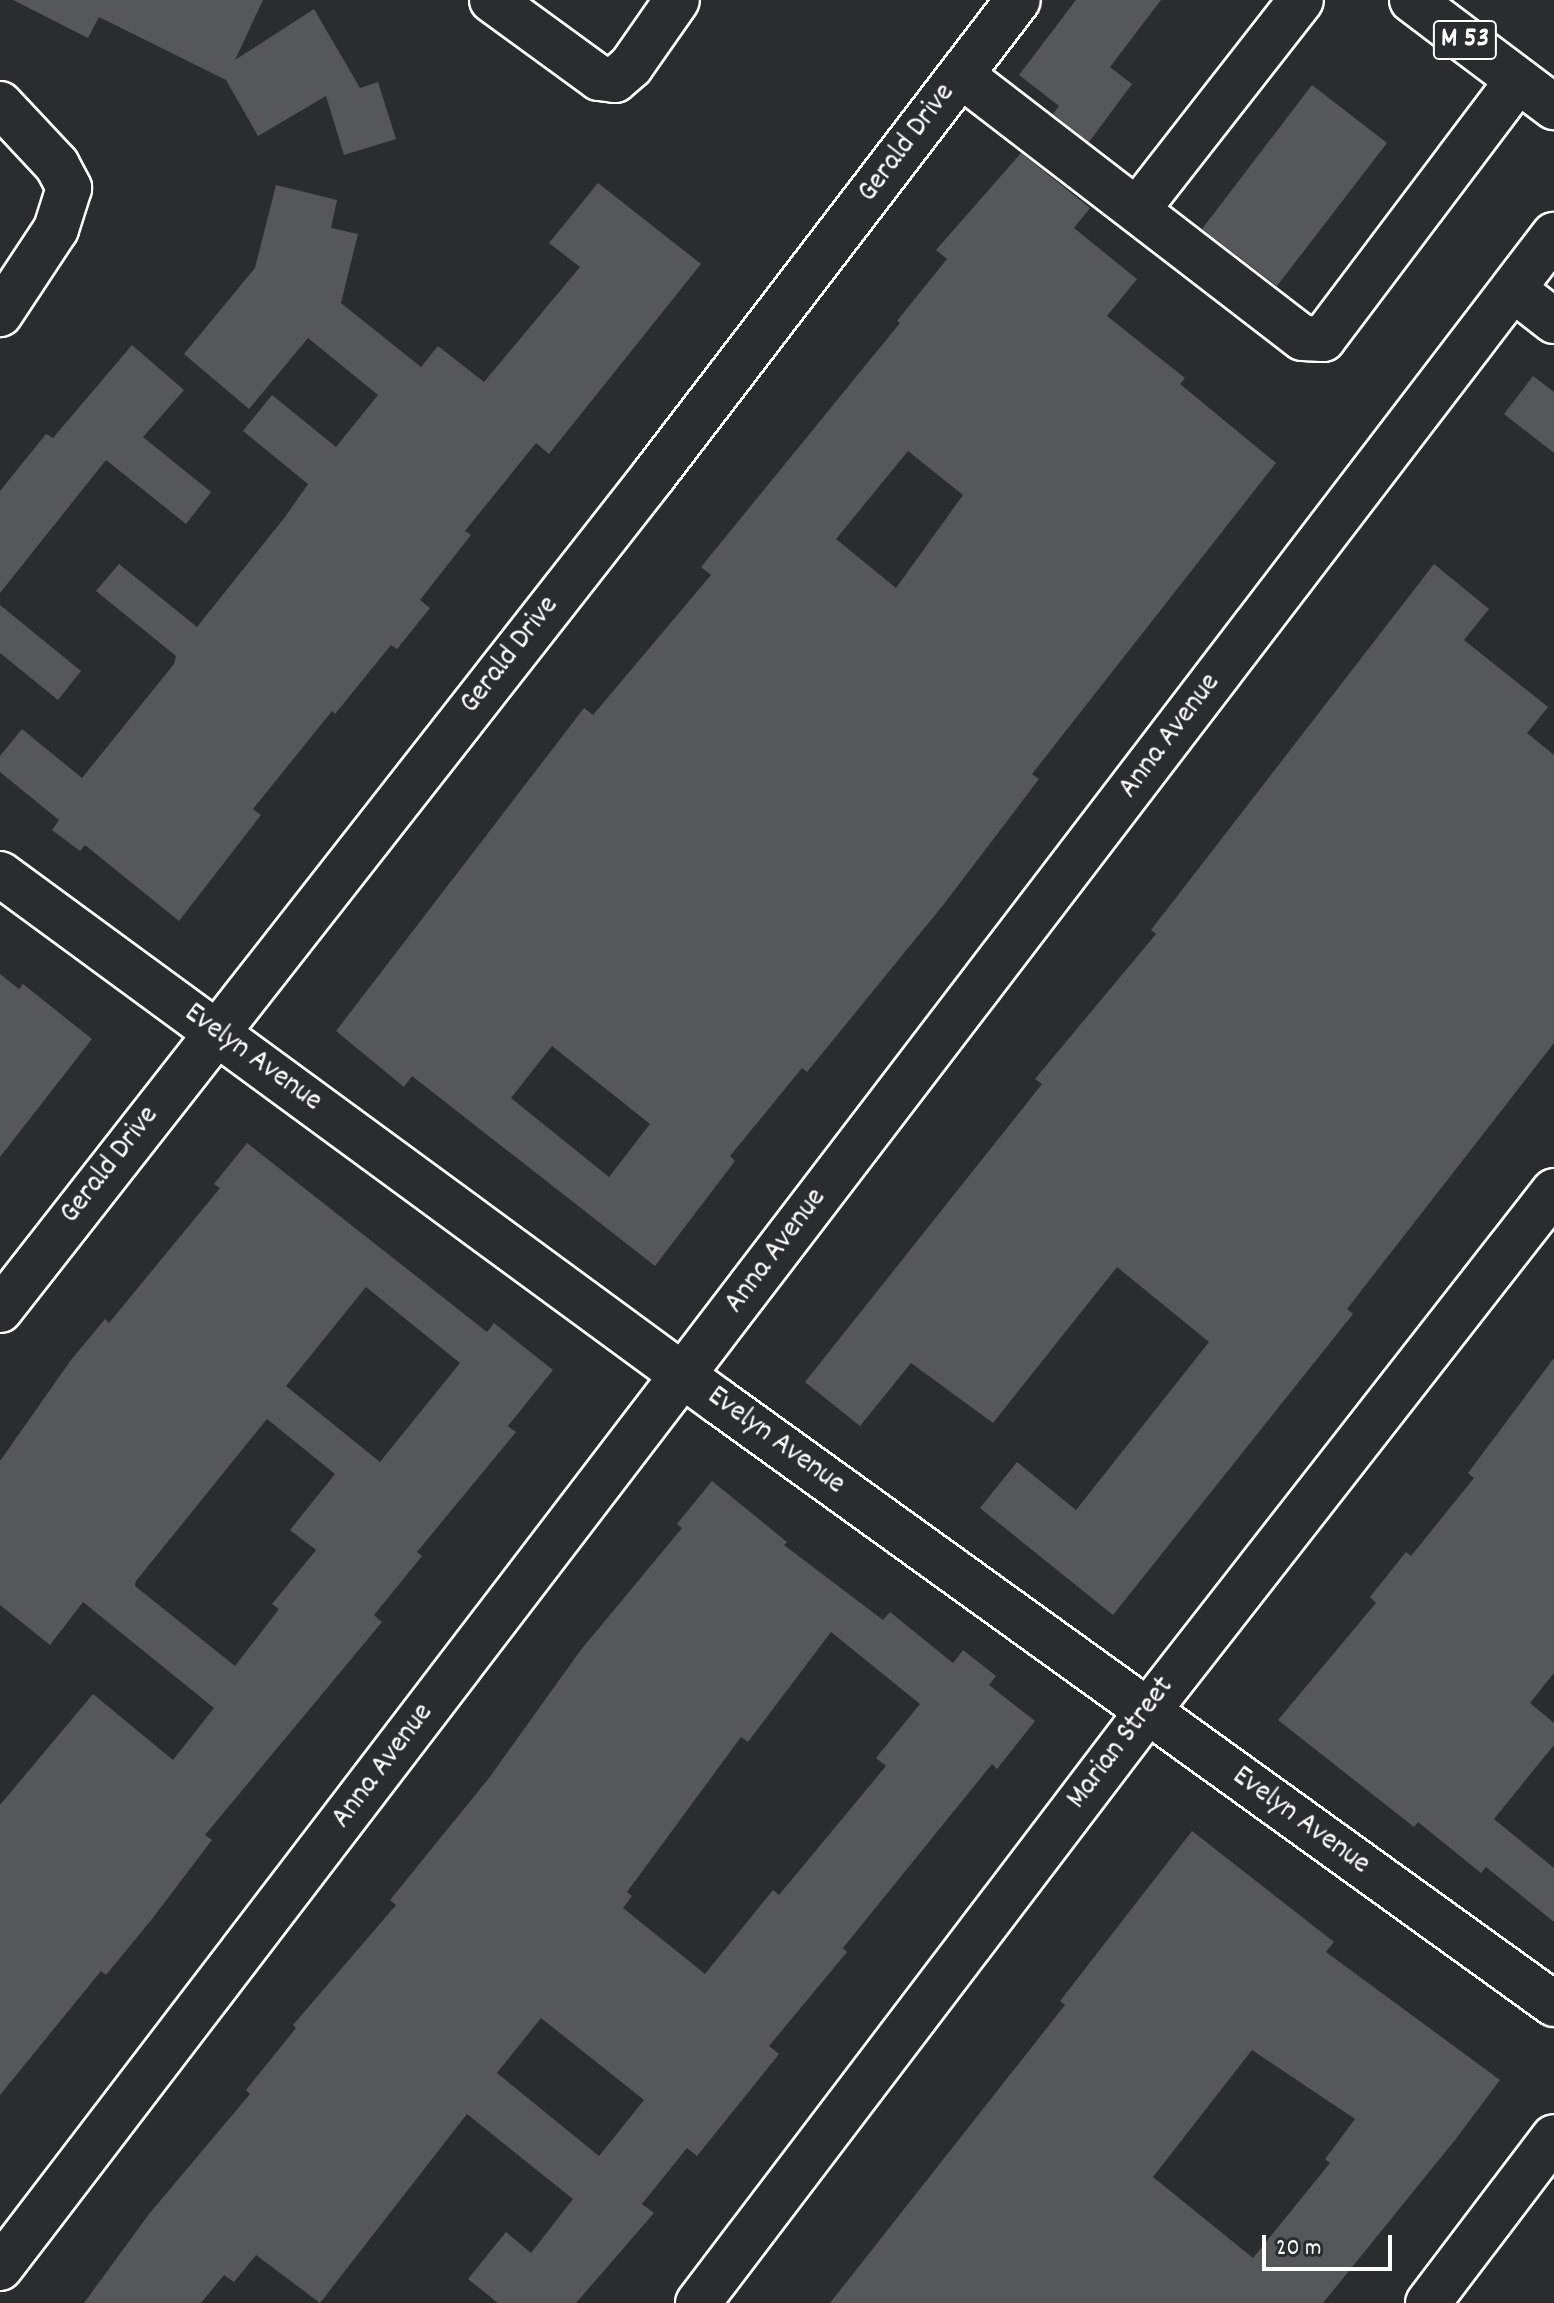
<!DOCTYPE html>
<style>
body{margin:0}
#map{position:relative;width:1554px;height:2303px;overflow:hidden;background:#2a2d2e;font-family:Dekko,sans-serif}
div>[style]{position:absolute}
.building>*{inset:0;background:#555758}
.roads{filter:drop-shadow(2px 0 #fff) drop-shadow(-2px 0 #fff) drop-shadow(0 2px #fff) drop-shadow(0 -2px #fff)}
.minor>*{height:44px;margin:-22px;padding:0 22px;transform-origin:22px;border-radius:22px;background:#2a2d2e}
.major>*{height:44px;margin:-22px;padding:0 22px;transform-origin:22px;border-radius:22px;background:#2a2d2e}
span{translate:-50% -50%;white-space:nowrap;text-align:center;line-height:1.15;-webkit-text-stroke:6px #2a2d2e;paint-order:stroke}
.shield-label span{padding:2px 6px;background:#2a2d2e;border:2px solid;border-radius:6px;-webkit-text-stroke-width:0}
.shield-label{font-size:28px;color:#fff;font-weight:700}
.street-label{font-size:30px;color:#fff}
.scale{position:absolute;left:1262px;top:2235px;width:130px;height:36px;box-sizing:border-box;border:4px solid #fff;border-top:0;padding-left:10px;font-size:24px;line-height:28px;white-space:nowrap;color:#fff;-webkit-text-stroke:6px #2a2d2e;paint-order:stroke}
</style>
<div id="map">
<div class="building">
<i style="clip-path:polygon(13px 0,263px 0,235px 60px,314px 9px,360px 88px,378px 82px,396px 139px,344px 155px,326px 96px,258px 136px,226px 80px,99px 17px,88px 38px)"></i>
<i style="clip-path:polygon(1076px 0,1161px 0,1110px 67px,1132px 84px,1089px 142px,1053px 114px,1059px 106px,1019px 75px)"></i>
<i style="clip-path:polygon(1312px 85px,1387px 143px,1277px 286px,1202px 229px)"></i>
<i style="clip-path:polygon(evenodd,1021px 153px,1090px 208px,1074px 228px,1137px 279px,1107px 316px,1185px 378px,1180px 384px,1276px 463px,1032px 774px,1039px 779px,944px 904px,807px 1072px,802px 1068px,730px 1156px,735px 1161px,655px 1266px,412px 1076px,404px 1087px,336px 1031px,584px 708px,593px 715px,711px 575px,701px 567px,900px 323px,897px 321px,947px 259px,936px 250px,1021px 153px,908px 451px,963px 495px,896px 588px,836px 539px,908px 451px,1021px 153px,552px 1046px,650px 1124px,609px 1177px,511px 1098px,552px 1046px)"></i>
<i style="clip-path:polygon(598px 183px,701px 264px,549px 454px,536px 443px,465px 531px,471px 535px,420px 600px,430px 608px,397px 649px,391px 645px,335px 714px,332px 711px,253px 809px,261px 815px,179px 921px,85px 845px,80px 851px,52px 830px,59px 820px,0 772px,0 756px,22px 729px,82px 778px,174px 664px,176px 656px,96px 591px,119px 564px,197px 627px,285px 517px,308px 484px,243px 431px,272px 395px,336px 447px,378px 395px,308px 338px,249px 409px,184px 354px,255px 268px,276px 185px,337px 200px,331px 228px,358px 234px,341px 303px,421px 367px,438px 346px,484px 382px,580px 267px,549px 243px)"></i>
<i style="clip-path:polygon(132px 345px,184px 390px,143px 437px,211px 492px,186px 524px,106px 460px,0 593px,0 491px,46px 434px,53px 438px)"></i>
<i style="clip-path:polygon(1533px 376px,1554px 392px,1554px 453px,1504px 414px)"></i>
<i style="clip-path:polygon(1434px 564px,1489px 609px,1464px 640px,1548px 707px,1527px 733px,1554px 755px,1554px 1043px,1347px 1309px,1353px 1314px,1113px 1615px,980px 1508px,1017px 1462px,1076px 1510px,1209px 1342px,1117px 1267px,993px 1423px,911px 1363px,860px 1426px,805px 1382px,1042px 1084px,1035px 1079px,1156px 934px,1151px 930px)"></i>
<i style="clip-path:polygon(0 605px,81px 671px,58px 700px,0 653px)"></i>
<i style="clip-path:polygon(0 974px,19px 989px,23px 984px,92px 1039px,0 1157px)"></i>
<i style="clip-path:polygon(evenodd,247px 1143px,487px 1332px,494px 1323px,553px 1370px,508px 1426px,516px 1432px,417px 1552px,422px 1556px,374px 1615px,382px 1622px,205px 1835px,212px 1840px,152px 1919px,106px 1975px,101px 1971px,0 2095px,0 1805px,93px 1694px,173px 1760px,214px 1708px,83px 1602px,50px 1645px,0 1605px,0 1461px,71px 1360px,105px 1319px,109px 1323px,220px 1188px,214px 1184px,247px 1143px,366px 1287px,460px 1363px,380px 1462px,286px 1386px,366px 1287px,247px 1143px,267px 1419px,335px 1474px,290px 1530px,316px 1550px,272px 1604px,279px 1609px,235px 1666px,135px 1586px,136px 1581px,267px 1419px)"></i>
<i style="clip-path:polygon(1554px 1358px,1554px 1673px,1530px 1703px,1554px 1723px,1554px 1745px,1494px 1819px,1554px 1868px,1554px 1922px,1486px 1867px,1481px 1873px,1418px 1822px,1414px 1827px,1278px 1720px,1376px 1603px,1370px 1597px,1406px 1552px,1411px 1556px,1474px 1478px,1468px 1473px)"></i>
<i style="clip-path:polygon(evenodd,712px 1481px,787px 1542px,784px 1545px,883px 1620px,890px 1612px,953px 1663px,963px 1650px,996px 1676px,989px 1685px,1035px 1721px,997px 1769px,992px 1764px,843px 1948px,847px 1952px,769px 2046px,779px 2054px,697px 2156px,687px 2148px,642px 2204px,654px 2213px,576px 2303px,498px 2303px,468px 2279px,506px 2232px,531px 2253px,573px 2199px,467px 2114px,320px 2303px,256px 2255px,234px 2282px,224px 2275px,201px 2303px,84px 2303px,149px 2214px,250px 2094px,246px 2090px,296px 2028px,293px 2025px,396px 1905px,390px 1900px,489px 1778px,580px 1651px,682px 1528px,677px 1524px,712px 1481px,831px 1632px,920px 1704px,876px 1758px,886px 1766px,779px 1895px,773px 1890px,705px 1974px,623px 1908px,632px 1896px,627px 1892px,741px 1737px,748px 1742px,831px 1632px,712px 1481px,541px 2018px,644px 2100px,599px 2156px,497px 2073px,541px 2018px)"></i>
<i style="clip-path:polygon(evenodd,1192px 1831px,1334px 1942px,1326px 1952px,1500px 2080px,1455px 2140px,1323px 2303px,830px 2303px,1065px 2005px,1060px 2001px,1192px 1831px,1252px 2050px,1355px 2119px,1325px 2159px,1330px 2163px,1253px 2258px,1153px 2177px,1252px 2050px)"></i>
</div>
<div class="roads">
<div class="minor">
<i style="left:492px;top:0;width:132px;rotate:36.1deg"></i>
<i style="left:599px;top:78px;width:16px;rotate:7deg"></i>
<i style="left:615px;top:80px;width:21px;rotate:-41deg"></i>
<i style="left:631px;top:66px;width:80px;rotate:-55.1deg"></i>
<i style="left:961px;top:75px;width:431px;rotate:37.6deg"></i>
<i style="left:1303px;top:338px;width:20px;rotate:3deg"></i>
<i style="left:1323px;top:339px;width:324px;rotate:-53deg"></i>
<i style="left:0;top:104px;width:83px;rotate:46.9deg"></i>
<i style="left:57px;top:165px;width:26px;rotate:62deg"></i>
<i style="left:69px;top:188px;width:43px;rotate:107.6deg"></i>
<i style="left:56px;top:229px;width:102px;rotate:123.4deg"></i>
<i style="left:1137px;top:210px;width:266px;rotate:-52deg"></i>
<i style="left:1513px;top:289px;width:52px;rotate:38deg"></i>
<i style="left:0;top:874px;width:891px;rotate:36.28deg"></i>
<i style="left:718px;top:1401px;width:1031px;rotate:35.8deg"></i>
<i style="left:0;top:1310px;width:1061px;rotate:-51.93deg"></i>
<i style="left:654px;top:475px;width:598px;rotate:-52.54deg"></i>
<i style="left:0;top:2268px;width:2559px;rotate:-52.61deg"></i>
<i style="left:698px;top:2303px;width:742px;rotate:-52.77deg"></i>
<i style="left:1147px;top:1712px;width:661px;rotate:-52deg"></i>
<i style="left:1428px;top:2303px;width:208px;rotate:-52.8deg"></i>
</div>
<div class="major">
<i style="left:1412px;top:0;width:178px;rotate:37deg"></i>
</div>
</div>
<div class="shield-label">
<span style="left:1465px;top:40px">M 53</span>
</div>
<div class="street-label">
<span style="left:908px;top:144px;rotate:-53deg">Gerald Drive</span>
<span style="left:511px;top:656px;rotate:-52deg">Gerald Drive</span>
<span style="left:1171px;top:737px;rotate:-53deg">Anna Avenue</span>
<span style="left:252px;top:1059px;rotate:36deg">Evelyn Avenue</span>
<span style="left:111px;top:1166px;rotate:-52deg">Gerald Drive</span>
<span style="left:777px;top:1252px;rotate:-53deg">Anna Avenue</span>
<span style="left:775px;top:1442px;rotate:36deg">Evelyn Avenue</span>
<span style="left:1122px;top:1744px;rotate:-53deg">Marian Street</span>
<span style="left:384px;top:1767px;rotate:-53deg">Anna Avenue</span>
<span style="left:1300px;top:1822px;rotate:36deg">Evelyn Avenue</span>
</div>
<div class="scale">20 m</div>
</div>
